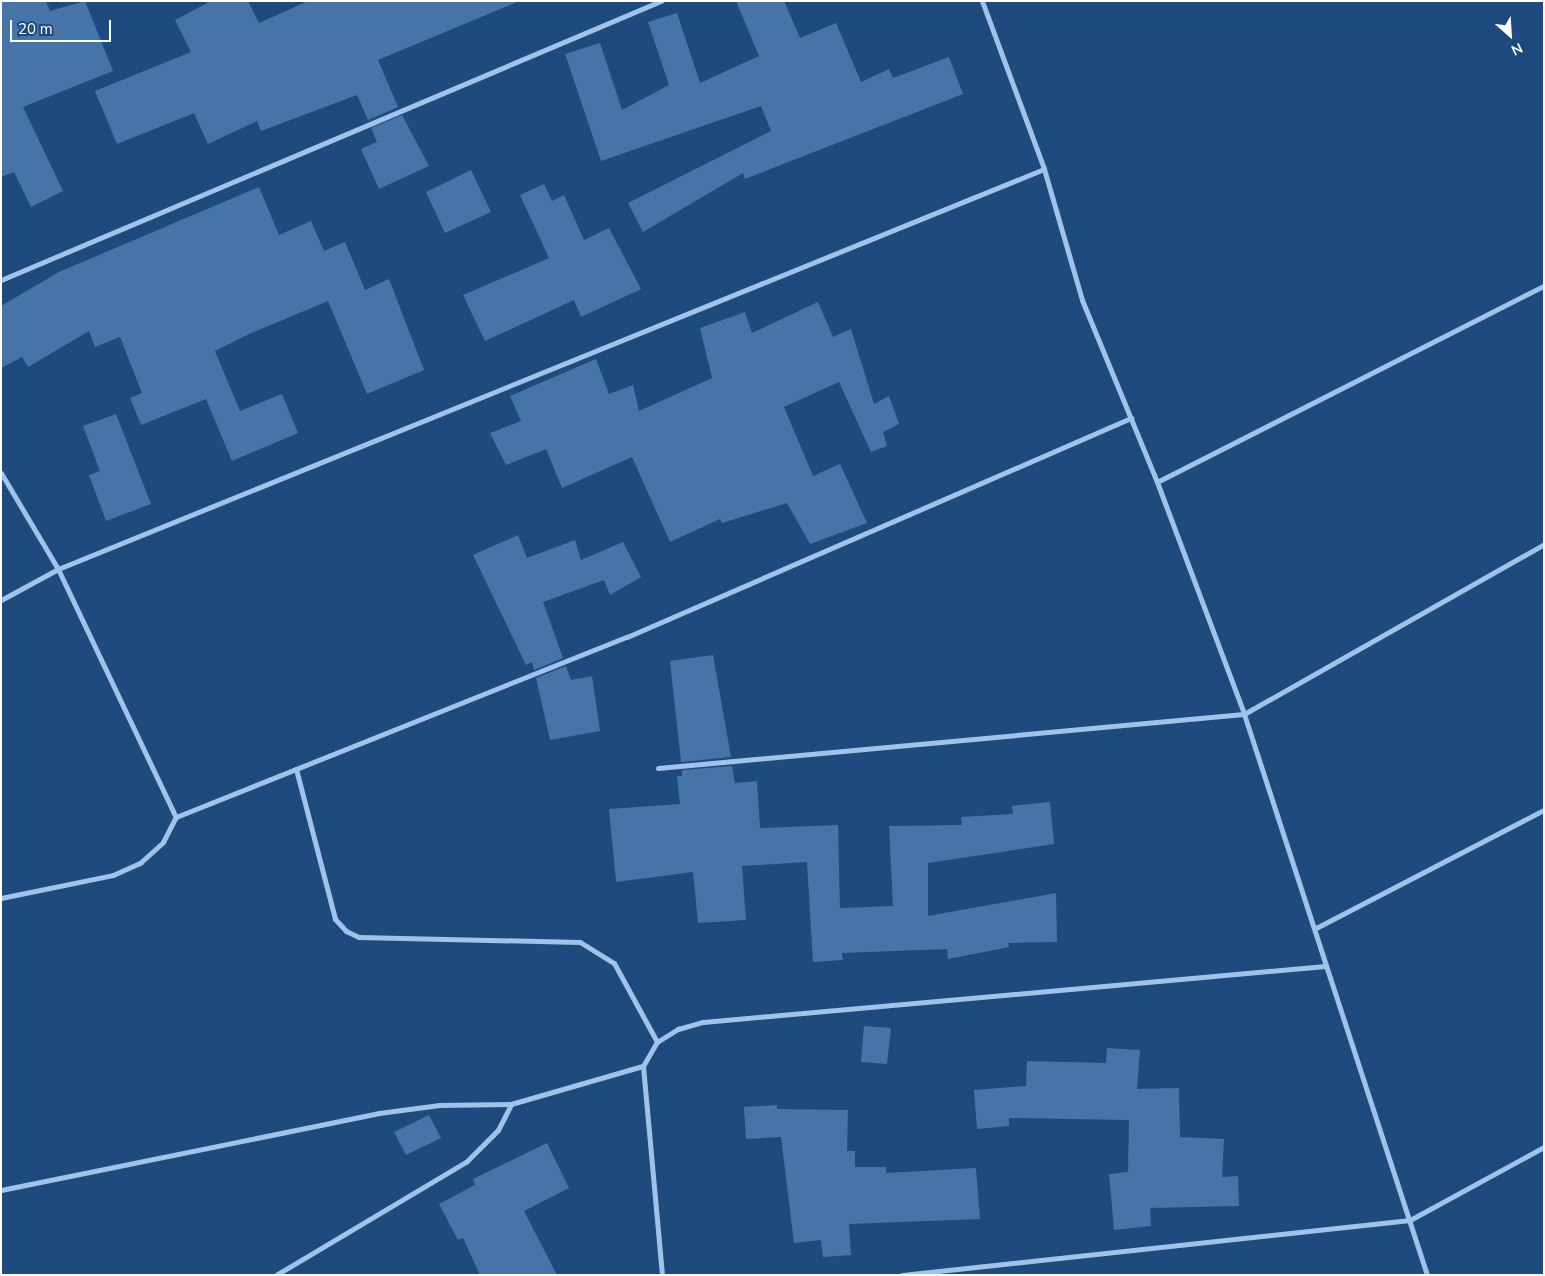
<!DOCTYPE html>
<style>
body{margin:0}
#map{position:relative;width:1545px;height:1276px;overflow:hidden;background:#1d4b7e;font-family:"Nunito Sans",sans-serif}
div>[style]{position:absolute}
.building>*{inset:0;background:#4575a8}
.minor>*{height:5px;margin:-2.5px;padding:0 2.5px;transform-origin:2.5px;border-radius:2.5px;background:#a0c3e9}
span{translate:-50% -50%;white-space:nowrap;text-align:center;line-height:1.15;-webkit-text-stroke:4px #1d4b7e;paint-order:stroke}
.frame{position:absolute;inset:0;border:2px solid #fff;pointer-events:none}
.north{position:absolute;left:1485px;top:10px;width:50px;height:50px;-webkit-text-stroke:4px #1d4b7e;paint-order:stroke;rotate:154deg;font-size:14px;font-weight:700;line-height:20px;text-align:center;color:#fff}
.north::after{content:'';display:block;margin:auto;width:18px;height:22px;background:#fff;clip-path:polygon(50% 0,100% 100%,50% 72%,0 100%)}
.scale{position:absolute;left:10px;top:20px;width:101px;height:22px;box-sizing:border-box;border:2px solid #fff;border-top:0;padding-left:6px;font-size:15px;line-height:18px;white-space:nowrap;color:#fff;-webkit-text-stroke:4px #1d4b7e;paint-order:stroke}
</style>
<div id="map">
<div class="building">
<i style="clip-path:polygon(1px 1px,46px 1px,50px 11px,85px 1px,113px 71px,23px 107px,63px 191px,31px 207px,14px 172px,1px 177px)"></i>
<i style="clip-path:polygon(211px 1px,248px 1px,259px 23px,308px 1px,517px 2px,378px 60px,398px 107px,368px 120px,357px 95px,261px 131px,257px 121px,208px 144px,194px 113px,117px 144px,95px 91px,191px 52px,175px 20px)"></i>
<i style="clip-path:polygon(736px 1px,784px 1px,800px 38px,836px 23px,861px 82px,889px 69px,893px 78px,949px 57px,963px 94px,745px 179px,743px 173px,643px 232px,628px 203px,771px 131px,761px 106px,601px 161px,565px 54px,600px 43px,622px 110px,669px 85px,648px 22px,677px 13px,700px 83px,759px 56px)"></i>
<i style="clip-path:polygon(402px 115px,429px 166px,379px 189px,361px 149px,377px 142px,371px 128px)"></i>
<i style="clip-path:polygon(471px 170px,491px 212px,445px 233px,426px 192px)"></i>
<i style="clip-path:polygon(544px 184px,552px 201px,564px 195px,584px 240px,609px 228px,641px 289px,581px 317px,574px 300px,485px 341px,463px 295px,549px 258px,520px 195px)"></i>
<i style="clip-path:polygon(259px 187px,279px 235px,311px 221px,324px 251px,345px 242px,365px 290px,389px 279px,424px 370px,367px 394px,328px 301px,249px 334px,215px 351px,240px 411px,282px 394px,298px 433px,232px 461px,206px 399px,141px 425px,130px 398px,142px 393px,120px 337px,95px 347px,89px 331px,28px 367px,22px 357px,1px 368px,1px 306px,59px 272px)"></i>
<i style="clip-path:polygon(818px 302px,833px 337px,851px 329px,874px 404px,889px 396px,899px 424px,883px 432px,887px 446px,871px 452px,839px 382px,784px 407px,813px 476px,840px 464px,867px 523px,810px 544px,787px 503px,722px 523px,720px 519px,670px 542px,632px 457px,562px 488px,546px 449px,506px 465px,490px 433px,521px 421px,510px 396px,596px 359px,609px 394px,633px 385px,639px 411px,712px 378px,700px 328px,745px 312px,752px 333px)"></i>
<i style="clip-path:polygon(116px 414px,151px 504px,106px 521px,89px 475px,100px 471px,83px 426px)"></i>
<i style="clip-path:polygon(518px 535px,527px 558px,575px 540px,581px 560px,623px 542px,641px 577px,610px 595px,604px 580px,543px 602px,563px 658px,534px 670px,532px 662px,526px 665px,473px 555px)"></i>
<i style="clip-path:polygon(713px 655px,731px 757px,681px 762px,670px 661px)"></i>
<i style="clip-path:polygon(566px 666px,571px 680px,592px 676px,600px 731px,550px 740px,536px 678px)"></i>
<i style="clip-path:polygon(732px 766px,735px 783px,757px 781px,760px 828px,838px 825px,840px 908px,893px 906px,889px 826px,962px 825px,961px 817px,1013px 814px,1012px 806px,1050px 802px,1054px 844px,928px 863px,928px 916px,1056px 893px,1057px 942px,1008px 943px,1009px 947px,948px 959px,947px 949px,842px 953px,843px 960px,813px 962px,807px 862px,742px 866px,746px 920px,698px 923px,693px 872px,616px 882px,609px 809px,680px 804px,677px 776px,682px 776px,682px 770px)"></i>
<i style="clip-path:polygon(864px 1026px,891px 1028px,887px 1064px,861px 1062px)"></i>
<i style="clip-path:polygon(1107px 1048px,1140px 1050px,1137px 1089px,1179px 1088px,1180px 1137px,1224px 1139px,1222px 1177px,1238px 1176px,1239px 1206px,1150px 1208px,1151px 1226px,1114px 1230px,1109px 1174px,1128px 1172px,1129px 1120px,1009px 1118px,1009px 1126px,977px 1129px,974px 1090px,1026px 1086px,1027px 1061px,1106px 1063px)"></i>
<i style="clip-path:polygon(777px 1105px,777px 1109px,848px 1110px,847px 1151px,855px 1151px,855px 1167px,886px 1167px,886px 1173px,976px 1168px,980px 1219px,849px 1224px,851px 1255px,823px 1257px,821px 1240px,794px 1243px,781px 1137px,746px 1139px,744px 1107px)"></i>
<i style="clip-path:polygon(429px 1115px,441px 1138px,406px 1155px,394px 1132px)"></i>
<i style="clip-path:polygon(547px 1143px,569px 1188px,524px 1211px,557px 1275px,480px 1275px,463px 1238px,458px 1240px,439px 1204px,475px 1185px,473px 1179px)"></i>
</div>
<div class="minor">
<i style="left:982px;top:1px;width:179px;rotate:69.7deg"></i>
<i style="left:1044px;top:169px;width:136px;rotate:73.8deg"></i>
<i style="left:1082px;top:300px;width:197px;rotate:67.6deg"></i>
<i style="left:1157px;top:482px;width:248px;rotate:69.4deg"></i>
<i style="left:1244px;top:714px;width:590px;rotate:71.93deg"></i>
<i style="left:1px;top:280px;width:717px;rotate:-22.92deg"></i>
<i style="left:1px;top:473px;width:112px;rotate:59.3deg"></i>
<i style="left:58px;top:569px;width:275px;rotate:64.6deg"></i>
<i style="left:1157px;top:482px;width:434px;rotate:-26.9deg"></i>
<i style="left:1px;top:600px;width:65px;rotate:-28.5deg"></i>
<i style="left:58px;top:569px;width:1064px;rotate:-22.08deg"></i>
<i style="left:658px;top:768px;width:588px;rotate:-5.26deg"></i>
<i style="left:1244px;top:714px;width:345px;rotate:-29.5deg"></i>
<i style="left:296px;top:769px;width:155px;rotate:75.4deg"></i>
<i style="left:335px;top:919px;width:16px;rotate:47deg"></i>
<i style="left:346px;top:931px;width:14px;rotate:25deg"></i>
<i style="left:359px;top:937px;width:221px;rotate:1.3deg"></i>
<i style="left:580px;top:942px;width:40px;rotate:32deg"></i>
<i style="left:614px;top:963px;width:90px;rotate:61.4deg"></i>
<i style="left:1px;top:898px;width:114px;rotate:-11.6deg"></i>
<i style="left:113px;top:875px;width:30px;rotate:-24deg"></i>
<i style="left:140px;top:863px;width:31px;rotate:-42deg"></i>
<i style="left:163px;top:842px;width:28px;rotate:-63deg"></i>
<i style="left:176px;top:817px;width:486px;rotate:-21.8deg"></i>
<i style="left:627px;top:637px;width:550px;rotate:-23.49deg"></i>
<i style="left:1316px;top:928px;width:257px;rotate:-27.4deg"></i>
<i style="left:643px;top:1066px;width:210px;rotate:84.8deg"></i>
<i style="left:1px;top:1190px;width:386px;rotate:-11.5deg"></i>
<i style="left:379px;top:1113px;width:61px;rotate:-7.6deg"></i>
<i style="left:439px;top:1105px;width:72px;rotate:-0.8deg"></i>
<i style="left:511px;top:1104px;width:137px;rotate:-16.1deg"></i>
<i style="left:643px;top:1066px;width:28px;rotate:-60deg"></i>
<i style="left:657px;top:1042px;width:25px;rotate:-32deg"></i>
<i style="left:678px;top:1029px;width:26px;rotate:-16deg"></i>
<i style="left:703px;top:1022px;width:625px;rotate:-5.14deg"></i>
<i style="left:276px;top:1275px;width:222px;rotate:-30.8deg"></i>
<i style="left:467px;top:1161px;width:44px;rotate:-45deg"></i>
<i style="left:498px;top:1130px;width:29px;rotate:-63deg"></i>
<i style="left:902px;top:1275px;width:511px;rotate:-6.18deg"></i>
<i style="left:1410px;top:1220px;width:153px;rotate:-28.6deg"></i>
</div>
<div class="frame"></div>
<div class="north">N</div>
<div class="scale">20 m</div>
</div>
